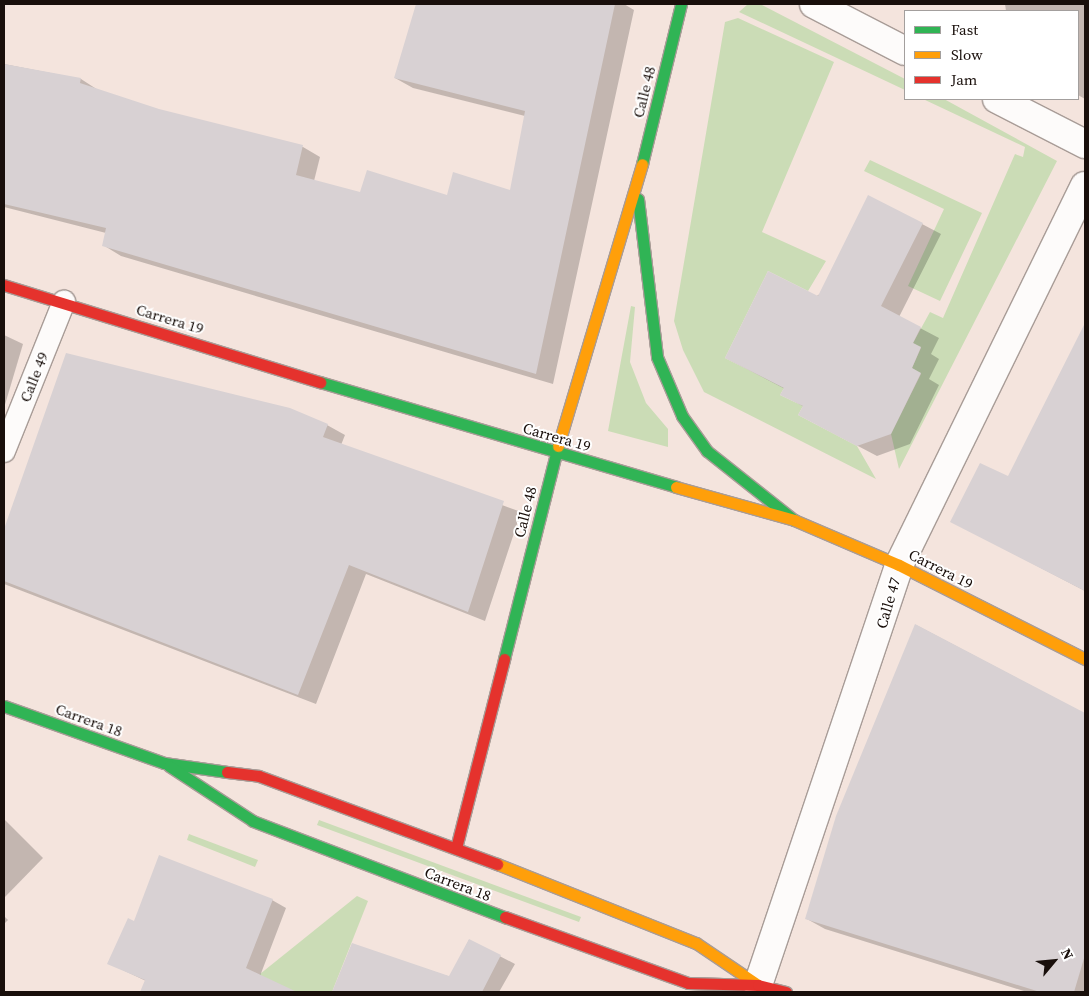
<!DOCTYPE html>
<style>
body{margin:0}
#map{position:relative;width:1089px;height:996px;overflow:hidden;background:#f4e4dd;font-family:"Source Serif 4",serif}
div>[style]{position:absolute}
.green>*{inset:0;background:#cbdcb6}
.shadow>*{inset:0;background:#0003}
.building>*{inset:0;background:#d8d1d3}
.roads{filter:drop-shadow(1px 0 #a89c97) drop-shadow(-1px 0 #a89c97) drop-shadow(0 1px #a89c97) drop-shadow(0 -1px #a89c97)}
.lane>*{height:22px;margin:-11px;padding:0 11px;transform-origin:11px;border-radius:11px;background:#fdfbfa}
.street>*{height:28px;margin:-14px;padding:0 14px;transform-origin:14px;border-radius:14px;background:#fdfbfa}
.fast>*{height:11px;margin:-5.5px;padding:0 5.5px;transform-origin:5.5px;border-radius:5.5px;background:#30b455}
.slow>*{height:11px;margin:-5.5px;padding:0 5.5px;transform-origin:5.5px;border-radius:5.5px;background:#ff9f0a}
.jam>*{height:11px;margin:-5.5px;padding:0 5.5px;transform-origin:5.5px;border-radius:5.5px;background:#e5322d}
span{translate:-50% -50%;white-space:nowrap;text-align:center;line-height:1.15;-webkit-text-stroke:4px #fff;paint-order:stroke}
.street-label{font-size:15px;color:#190f0b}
.frame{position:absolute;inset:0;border:5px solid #190f0b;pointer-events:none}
.legend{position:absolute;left:904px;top:10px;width:175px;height:90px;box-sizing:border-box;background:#fff;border:1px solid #a39f9d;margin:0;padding:6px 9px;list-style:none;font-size:15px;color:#190f0b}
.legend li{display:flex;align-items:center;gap:10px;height:25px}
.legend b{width:25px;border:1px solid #a39f9d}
.north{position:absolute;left:1029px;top:936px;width:50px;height:50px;-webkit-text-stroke:4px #fff;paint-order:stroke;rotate:62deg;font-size:14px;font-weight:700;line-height:20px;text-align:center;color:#190f0b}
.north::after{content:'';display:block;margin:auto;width:18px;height:22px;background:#190f0b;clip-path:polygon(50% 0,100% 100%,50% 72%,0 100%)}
</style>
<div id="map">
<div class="green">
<i style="clip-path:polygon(748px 4px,760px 4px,905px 79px,905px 90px,739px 12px)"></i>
<i style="clip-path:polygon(738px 18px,834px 62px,762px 232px,826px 261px,808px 291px,768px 271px,725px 358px,784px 388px,780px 395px,803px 406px,798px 415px,857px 446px,876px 479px,704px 392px,683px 350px,674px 321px,725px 22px)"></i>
<i style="clip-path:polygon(923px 99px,944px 99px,1057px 161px,899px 469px,891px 434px,921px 374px,912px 368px,921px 348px,913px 343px,930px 312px,943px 318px,1015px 154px,1023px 157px,1025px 147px)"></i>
<i style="clip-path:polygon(870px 160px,982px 213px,940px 301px,908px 286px,944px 209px,864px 171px)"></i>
<i style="clip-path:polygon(631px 306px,635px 307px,630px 362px,646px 403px,668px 429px,668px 447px,608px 431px)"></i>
<i style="clip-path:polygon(319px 820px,581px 917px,579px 922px,317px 825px)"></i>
<i style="clip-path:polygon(189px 834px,258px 860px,255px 867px,187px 840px)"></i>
<i style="clip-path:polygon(357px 896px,368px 901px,332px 992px,252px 992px,260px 974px)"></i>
</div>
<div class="shadow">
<i style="clip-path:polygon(417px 4px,624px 4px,634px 10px,553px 384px,121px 256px,103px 245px,106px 233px,4px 207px,4px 64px,81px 79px,98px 90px,158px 110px,303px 147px,320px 157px,314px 181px,361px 193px,447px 197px,511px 191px,525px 116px,413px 88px,395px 78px)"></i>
<i style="clip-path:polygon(1005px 4px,1085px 4px,1085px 99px,1078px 95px,1078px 11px,1006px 11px)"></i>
<i style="clip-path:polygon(922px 224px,941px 234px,899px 317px,939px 338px,931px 354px,939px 359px,929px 379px,939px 385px,910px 444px,877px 456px,818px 425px,804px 407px,782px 394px,785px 389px,726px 358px)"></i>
<i style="clip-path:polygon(1085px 325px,1085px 591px,966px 529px,1008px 478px)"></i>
<i style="clip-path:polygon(4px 335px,23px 344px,4px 408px)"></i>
<i style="clip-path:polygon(67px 354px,327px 425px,345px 435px,341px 445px,521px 512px,485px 621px,366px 574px,316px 704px,4px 584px,4px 532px)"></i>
<i style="clip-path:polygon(916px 625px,1085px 714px,1085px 992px,1027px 992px,825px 929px,807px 919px)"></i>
<i style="clip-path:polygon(4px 819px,43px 858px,4px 898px)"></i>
<i style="clip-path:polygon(272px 900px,286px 908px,260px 976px,273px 983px,269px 992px,141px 992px,146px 981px,108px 963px,134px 922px)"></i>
<i style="clip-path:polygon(4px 916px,8px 920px,4px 924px)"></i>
<i style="clip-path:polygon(469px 940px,515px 964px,499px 992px,334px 992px,352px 944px,450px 977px)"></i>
</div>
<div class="building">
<i style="clip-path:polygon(416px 4px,615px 4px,536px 374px,102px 246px,106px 228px,4px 204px,4px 64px,81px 78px,80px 83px,159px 109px,303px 145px,296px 175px,360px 192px,367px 170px,447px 195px,453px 172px,510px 190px,525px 111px,394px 78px)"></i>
<i style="clip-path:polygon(868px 195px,923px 223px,881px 306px,921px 327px,913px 343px,921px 347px,912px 368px,921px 373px,891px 434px,857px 446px,798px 415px,803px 406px,780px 395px,784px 388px,725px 358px,768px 271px,818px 296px)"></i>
<i style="clip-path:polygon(1085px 323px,1085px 591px,950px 522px,980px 463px,1008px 476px)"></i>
<i style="clip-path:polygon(66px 353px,290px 408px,328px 424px,323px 437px,504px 501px,468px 612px,349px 565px,298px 695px,4px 581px,4px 529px)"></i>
<i style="clip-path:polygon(915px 624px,1085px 713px,1085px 955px,1074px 992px,1040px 992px,805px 919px,836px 816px)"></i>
<i style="clip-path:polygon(159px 855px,273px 899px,246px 968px,297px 992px,140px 992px,145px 980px,107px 964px,128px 918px,134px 921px)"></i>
<i style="clip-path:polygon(469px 939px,501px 955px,482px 992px,332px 992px,352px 943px,449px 976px)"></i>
</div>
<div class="roads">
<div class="lane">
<i style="left:4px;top:451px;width:161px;rotate:-68.1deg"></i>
</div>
<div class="street">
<i style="left:814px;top:4px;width:102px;rotate:27.3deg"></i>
<i style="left:997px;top:99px;width:99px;rotate:27.1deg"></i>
<i style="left:758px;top:985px;width:443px;rotate:-71.4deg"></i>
<i style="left:899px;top:565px;width:422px;rotate:-63.9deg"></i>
</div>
<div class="fast">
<i style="left:642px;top:164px;width:165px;rotate:-76.3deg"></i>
<i style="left:638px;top:199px;width:159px;rotate:83.1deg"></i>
<i style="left:657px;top:357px;width:64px;rotate:67deg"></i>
<i style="left:682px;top:416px;width:43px;rotate:54.5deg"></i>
<i style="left:707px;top:451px;width:111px;rotate:38.4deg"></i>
<i style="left:320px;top:382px;width:371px;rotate:16.4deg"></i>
<i style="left:504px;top:659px;width:220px;rotate:-75.8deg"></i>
<i style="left:4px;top:706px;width:170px;rotate:19.6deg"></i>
<i style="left:164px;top:763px;width:64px;rotate:8.1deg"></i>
<i style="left:169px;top:766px;width:100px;rotate:33.2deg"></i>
<i style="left:253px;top:821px;width:270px;rotate:20.9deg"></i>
</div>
<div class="slow">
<i style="left:558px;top:446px;width:294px;rotate:-73.4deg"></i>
<i style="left:676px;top:487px;width:123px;rotate:15.6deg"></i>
<i style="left:794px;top:520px;width:114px;rotate:23.2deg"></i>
<i style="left:899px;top:565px;width:208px;rotate:26.8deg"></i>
<i style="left:497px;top:864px;width:214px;rotate:21.7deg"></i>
<i style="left:696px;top:943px;width:75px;rotate:34.1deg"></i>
</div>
<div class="jam">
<i style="left:4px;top:285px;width:331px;rotate:17.1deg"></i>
<i style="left:227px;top:772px;width:32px;rotate:7deg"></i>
<i style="left:259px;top:776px;width:254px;rotate:20.3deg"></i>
<i style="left:456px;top:848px;width:195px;rotate:-75.7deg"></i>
<i style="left:505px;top:917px;width:195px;rotate:19.8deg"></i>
<i style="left:688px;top:983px;width:70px;rotate:1.6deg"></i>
<i style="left:758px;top:985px;width:29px;rotate:14deg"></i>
</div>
</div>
<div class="street-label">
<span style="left:644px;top:92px;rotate:-76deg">Calle 48</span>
<span style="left:170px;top:319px;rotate:17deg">Carrera 19</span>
<span style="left:34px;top:377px;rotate:-68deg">Calle 49</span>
<span style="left:557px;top:437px;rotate:16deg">Carrera 19</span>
<span style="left:525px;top:512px;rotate:-76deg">Calle 48</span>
<span style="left:941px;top:569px;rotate:27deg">Carrera 19</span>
<span style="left:888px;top:603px;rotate:-74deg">Calle 47</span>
<span style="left:89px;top:720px;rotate:20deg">Carrera 18</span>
<span style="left:458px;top:884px;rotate:21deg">Carrera 18</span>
</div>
<div class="frame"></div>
<ul class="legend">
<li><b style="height:6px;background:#30b455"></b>Fast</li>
<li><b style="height:6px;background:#ff9f0a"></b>Slow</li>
<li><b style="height:6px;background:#e5322d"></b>Jam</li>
</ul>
<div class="north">N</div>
</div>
